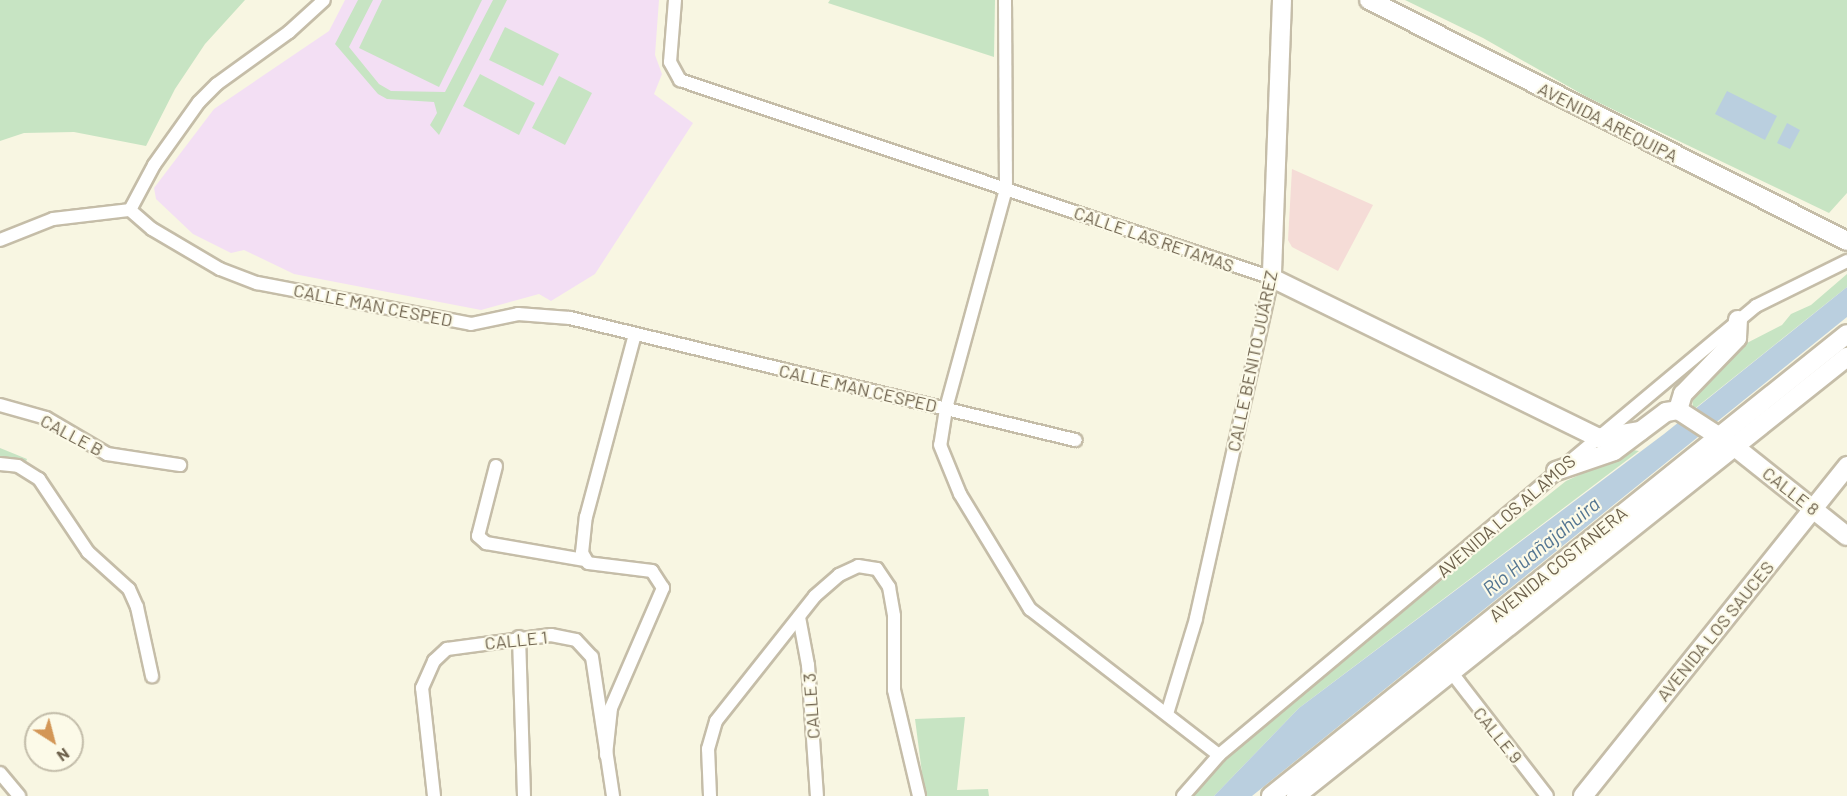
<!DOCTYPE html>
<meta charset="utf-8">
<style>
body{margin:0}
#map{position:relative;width:1847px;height:796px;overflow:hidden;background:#f8f6e2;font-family:Barlow,sans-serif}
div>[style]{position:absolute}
.education>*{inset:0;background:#f3dff4}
.medical>*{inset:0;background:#f5dcd7}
.green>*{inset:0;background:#c7e4c3}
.water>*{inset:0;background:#bacfdf}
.roads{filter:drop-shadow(2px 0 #c5bda8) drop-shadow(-2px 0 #c5bda8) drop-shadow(0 2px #c5bda8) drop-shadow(0 -2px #c5bda8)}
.minor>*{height:12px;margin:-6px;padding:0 6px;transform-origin:6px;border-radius:6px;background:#fff}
.secondary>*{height:18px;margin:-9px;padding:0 9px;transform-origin:9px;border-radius:9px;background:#fff}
span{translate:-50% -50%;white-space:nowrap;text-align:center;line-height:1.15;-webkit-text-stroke:4.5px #fcfae8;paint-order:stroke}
.street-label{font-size:18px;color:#6d614c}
.water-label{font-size:20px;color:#537591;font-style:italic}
.north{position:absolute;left:24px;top:712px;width:60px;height:60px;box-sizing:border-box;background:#fcfae8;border:2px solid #c3bdaa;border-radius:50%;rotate:144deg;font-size:16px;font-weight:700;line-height:24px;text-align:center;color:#6d614c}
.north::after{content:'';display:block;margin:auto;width:21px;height:27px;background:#d39656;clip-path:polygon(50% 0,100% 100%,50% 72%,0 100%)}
</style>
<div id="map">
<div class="education">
<i style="clip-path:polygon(345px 0,659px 0,655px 55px,662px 74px,654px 94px,693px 123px,595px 274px,551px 301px,539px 294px,481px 310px,294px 274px,244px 250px,231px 253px,193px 234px,156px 199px,154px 188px,214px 109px,329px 31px)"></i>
</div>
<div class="medical">
<i style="clip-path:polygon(1292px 169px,1373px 205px,1338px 271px,1292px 247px,1288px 240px)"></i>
</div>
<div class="green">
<i style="clip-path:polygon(0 0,245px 0,205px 44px,175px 89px,146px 146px,74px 132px,24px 133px,0 141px)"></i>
<i style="clip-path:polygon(358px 0,373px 0,349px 47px,379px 84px,391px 91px,445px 92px,493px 0,507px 0,439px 135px,430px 125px,437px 113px,434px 102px,387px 99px,378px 94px,335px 44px)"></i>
<i style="clip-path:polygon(382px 0,482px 0,439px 87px,359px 48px)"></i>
<i style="clip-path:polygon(830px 0,995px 0,994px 57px,828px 3px)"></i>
<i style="clip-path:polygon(1405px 0,1847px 0,1847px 193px,1829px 213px,1587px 97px,1483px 38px)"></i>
<i style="clip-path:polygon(505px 27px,559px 54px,543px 86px,489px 60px)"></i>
<i style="clip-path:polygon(480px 74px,535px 103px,519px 135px,463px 106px)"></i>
<i style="clip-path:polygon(559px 76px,592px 93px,565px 145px,532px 128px)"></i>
<i style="clip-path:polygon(1847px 274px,1847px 287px,1693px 410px,1692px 396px,1745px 344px,1782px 325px,1791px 314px,1811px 305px)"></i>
<i style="clip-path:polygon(0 448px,27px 459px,22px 472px,0 469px)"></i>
<i style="clip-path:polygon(1633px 450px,1639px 451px,1299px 708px,1214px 796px,1187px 796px,1220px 760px,1267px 720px,1566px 481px)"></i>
<i style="clip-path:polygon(965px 717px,957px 790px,988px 789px,989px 796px,925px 796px,915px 719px)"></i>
</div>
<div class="water">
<i style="clip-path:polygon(1727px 91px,1777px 116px,1765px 140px,1715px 114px)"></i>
<i style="clip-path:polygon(1787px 123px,1800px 130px,1790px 149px,1777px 143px)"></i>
<i style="clip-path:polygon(1847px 287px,1847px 317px,1252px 796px,1214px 796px,1299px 708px,1664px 434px)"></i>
</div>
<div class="roads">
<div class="minor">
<i style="left:675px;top:0;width:62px;rotate:94.6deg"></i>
<i style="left:670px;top:62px;width:21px;rotate:61deg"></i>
<i style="left:680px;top:80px;width:624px;rotate:18.49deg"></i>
<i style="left:1272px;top:278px;width:349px;rotate:102.6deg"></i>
<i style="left:1196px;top:619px;width:99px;rotate:107deg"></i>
<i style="left:1005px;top:0;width:189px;rotate:89.7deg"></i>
<i style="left:1006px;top:189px;width:228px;rotate:105.3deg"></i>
<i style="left:946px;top:409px;width:36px;rotate:99deg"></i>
<i style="left:940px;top:445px;width:53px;rotate:67.8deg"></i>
<i style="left:960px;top:494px;width:135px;rotate:58.7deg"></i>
<i style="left:1030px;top:609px;width:239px;rotate:37.7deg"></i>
<i style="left:130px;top:210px;width:29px;rotate:41deg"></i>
<i style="left:152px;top:229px;width:79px;rotate:30.5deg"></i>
<i style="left:220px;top:269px;width:40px;rotate:21deg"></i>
<i style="left:257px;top:283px;width:218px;rotate:10.8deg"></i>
<i style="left:471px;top:324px;width:48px;rotate:-12deg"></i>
<i style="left:518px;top:314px;width:52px;rotate:4.4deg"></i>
<i style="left:570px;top:318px;width:520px;rotate:13.58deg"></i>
<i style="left:0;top:240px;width:57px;rotate:-21.6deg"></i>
<i style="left:53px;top:219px;width:78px;rotate:-6.7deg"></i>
<i style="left:130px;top:210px;width:51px;rotate:-61.9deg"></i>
<i style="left:154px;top:165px;width:77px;rotate:-54.5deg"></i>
<i style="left:199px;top:102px;width:25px;rotate:-45deg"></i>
<i style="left:217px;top:84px;width:89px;rotate:-35.8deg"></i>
<i style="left:289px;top:32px;width:47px;rotate:-42.4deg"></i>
<i style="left:0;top:405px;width:48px;rotate:15.8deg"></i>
<i style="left:46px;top:418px;width:71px;rotate:30.5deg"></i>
<i style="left:107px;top:454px;width:74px;rotate:8.6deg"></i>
<i style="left:0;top:464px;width:18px;rotate:6deg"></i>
<i style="left:18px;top:466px;width:25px;rotate:32deg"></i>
<i style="left:39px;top:479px;width:88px;rotate:56.1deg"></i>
<i style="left:88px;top:552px;width:55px;rotate:42.1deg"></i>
<i style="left:129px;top:589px;width:20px;rotate:66deg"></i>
<i style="left:137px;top:607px;width:71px;rotate:77.7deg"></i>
<i style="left:496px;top:466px;width:72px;rotate:104.4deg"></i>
<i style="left:478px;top:536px;width:11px;rotate:41deg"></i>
<i style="left:486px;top:543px;width:99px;rotate:9.8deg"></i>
<i style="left:799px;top:617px;width:49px;rotate:79.4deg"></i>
<i style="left:808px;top:665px;width:131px;rotate:86.1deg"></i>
<i style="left:519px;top:637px;width:159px;rotate:88.2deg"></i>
<i style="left:1452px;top:673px;width:155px;rotate:52.3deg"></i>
<i style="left:606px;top:755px;width:47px;rotate:-83.9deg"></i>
<i style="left:611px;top:708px;width:131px;rotate:-66.6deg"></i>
<i style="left:663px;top:588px;width:20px;rotate:-123deg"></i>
<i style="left:652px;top:571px;width:64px;rotate:-172.9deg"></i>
<i style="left:588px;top:563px;width:12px;rotate:-121deg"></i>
<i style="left:582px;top:553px;width:36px;rotate:-84deg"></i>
<i style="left:586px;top:517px;width:189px;rotate:-75deg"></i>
<i style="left:0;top:773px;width:30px;rotate:50deg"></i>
<i style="left:434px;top:796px;width:109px;rotate:-96.3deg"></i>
<i style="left:422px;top:688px;width:30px;rotate:-66deg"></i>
<i style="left:434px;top:661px;width:18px;rotate:-43deg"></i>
<i style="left:447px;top:649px;width:105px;rotate:-7.7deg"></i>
<i style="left:551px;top:635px;width:25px;rotate:11deg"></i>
<i style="left:576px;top:640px;width:23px;rotate:47deg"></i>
<i style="left:592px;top:657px;width:141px;rotate:81.4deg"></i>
<i style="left:710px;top:796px;width:47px;rotate:-92.4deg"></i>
<i style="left:708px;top:749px;width:29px;rotate:-74deg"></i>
<i style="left:716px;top:721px;width:159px;rotate:-51.6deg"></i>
<i style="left:815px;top:596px;width:32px;rotate:-41deg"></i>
<i style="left:839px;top:575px;width:21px;rotate:-25deg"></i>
<i style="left:858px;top:566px;width:19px;rotate:9deg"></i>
<i style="left:877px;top:569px;width:22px;rotate:56deg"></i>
<i style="left:889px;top:587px;width:29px;rotate:80deg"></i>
<i style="left:894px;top:616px;width:74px;rotate:90deg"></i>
<i style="left:894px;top:690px;width:109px;rotate:76.7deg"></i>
<i style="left:1183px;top:796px;width:55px;rotate:-48.7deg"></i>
<i style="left:1219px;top:755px;width:700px;rotate:-39.9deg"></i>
<i style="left:1756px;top:306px;width:102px;rotate:-26.3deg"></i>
</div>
<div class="secondary">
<i style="left:1282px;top:0;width:278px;rotate:92.1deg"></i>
<i style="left:1272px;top:278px;width:363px;rotate:26.1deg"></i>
<i style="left:1598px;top:438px;width:43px;rotate:-9.5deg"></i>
<i style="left:1369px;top:0;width:535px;rotate:26.76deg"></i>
<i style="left:1678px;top:410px;width:68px;rotate:33deg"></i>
<i style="left:1735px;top:447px;width:143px;rotate:38.5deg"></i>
<i style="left:1678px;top:410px;width:17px;rotate:-73deg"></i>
<i style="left:1683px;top:394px;width:78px;rotate:-46deg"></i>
<i style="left:1737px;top:338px;width:18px;rotate:-87deg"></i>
<i style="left:1556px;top:471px;width:61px;rotate:-19deg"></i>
<i style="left:1614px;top:451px;width:65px;rotate:-36.9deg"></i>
<i style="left:1666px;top:412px;width:12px;rotate:-9deg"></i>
<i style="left:1271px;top:796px;width:738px;rotate:-38.73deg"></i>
<i style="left:1296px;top:796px;width:705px;rotate:-38.55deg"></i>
<i style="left:1583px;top:796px;width:423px;rotate:-51.3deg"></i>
</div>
</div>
<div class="street-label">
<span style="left:1608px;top:122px;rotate:27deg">AVENIDA AREQUIPA</span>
<span style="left:1154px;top:239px;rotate:19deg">CALLE LAS RETAMAS</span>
<span style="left:373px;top:305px;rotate:11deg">CALLE MAN CESPED</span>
<span style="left:1252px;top:361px;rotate:-78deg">CALLE BENITO JUÁREZ</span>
<span style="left:858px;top:388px;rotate:13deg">CALLE MAN CESPED</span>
<span style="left:72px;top:435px;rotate:28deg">CALLE B</span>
<span style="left:1791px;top:491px;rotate:38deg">CALLE 8</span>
<span style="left:1506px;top:516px;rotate:-41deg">AVENIDA LOS ALAMOS</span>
<span style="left:1558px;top:564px;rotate:-39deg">AVENIDA COSTANERA</span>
<span style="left:1715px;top:631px;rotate:-51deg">AVENIDA LOS SAUCES</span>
<span style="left:516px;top:640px;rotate:-6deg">CALLE 1</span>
<span style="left:811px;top:706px;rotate:-94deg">CALLE 3</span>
<span style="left:1498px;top:735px;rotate:51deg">CALLE 9</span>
</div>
<div class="water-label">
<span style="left:1541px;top:546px;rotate:-39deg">Río Huañajahuira</span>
</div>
<div class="north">N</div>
</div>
